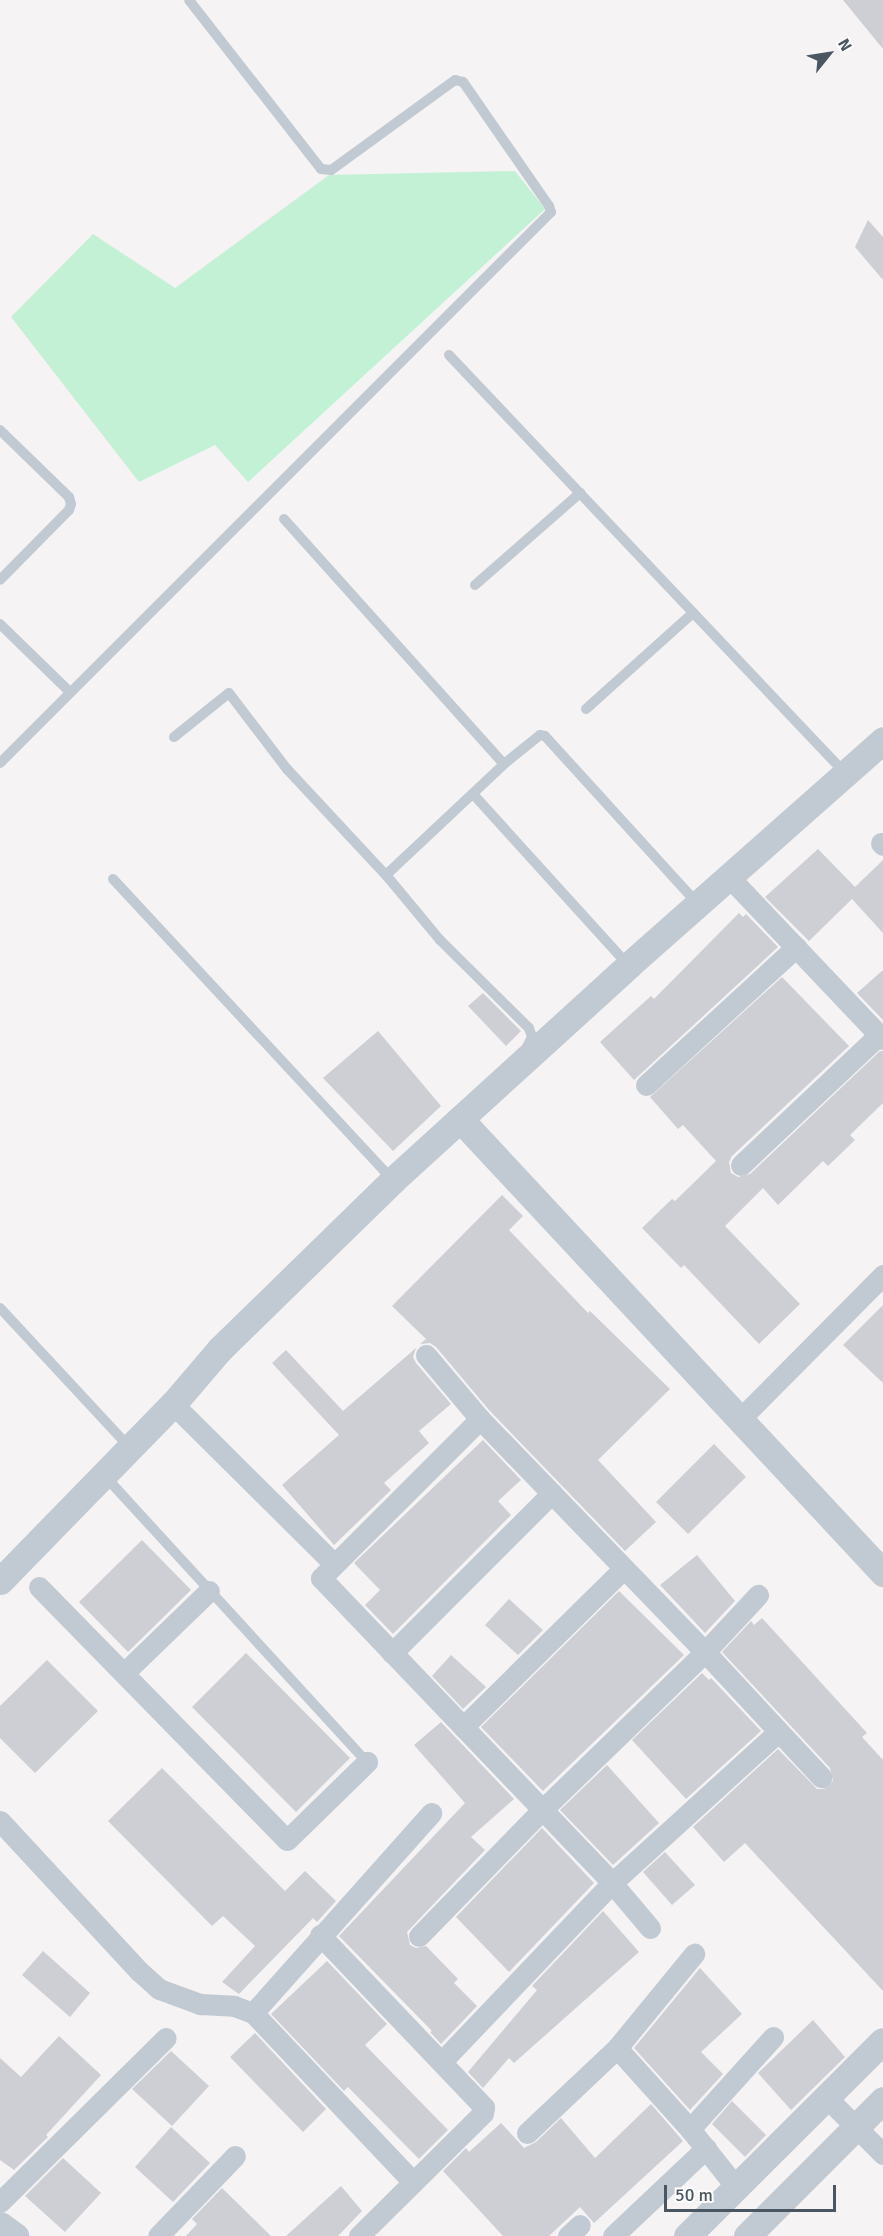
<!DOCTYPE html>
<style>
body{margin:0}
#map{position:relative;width:883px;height:2236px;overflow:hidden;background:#f5f3f3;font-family:Signika,sans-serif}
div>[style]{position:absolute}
.green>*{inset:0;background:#c3f1d5}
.building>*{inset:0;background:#cdcfd5}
.service>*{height:10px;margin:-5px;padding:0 5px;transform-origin:5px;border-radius:5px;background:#c1cad2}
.minor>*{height:21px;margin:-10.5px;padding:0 10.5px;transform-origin:10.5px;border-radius:10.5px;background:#c1cad2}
.tertiary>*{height:27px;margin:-13.5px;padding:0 13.5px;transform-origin:13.5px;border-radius:13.5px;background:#c1cad2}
span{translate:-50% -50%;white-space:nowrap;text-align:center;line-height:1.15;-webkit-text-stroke:5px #fff;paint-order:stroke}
.north{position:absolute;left:799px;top:24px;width:60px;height:60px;-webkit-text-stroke:4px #fff;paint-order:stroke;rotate:60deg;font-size:16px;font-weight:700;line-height:24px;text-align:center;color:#4a5661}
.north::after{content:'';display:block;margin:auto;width:21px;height:27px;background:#4a5661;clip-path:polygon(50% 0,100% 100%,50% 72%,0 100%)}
.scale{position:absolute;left:664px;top:2185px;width:172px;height:27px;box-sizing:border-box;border:3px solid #4a5661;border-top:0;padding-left:8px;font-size:18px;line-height:21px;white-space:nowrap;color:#4a5661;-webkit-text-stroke:4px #fff;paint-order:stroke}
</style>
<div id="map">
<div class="green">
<i style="clip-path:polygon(515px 171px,545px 209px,248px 482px,215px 445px,139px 482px,11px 317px,93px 234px,175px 288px,329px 175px)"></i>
</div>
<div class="building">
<i style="clip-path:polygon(843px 0,883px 0,883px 49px)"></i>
<i style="clip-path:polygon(868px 220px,883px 237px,883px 280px,855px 247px)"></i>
<i style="clip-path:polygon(818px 849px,855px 887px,883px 860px,883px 933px,852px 899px,809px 941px,765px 897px)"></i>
<i style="clip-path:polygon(739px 913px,743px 917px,746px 914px,778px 947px,634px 1080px,600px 1042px,651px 996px,654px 999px)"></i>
<i style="clip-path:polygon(883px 970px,883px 1020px,857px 993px)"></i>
<i style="clip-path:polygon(782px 977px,849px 1046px,732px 1156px,729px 1162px,731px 1173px,738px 1177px,750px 1174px,880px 1051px,883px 1051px,883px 1103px,850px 1135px,855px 1140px,828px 1166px,823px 1161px,778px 1205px,763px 1188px,725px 1226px,800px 1304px,759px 1344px,684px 1265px,681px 1268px,642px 1228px,672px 1199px,675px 1201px,716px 1161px,683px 1125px,678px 1129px,650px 1097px)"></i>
<i style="clip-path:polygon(483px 993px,521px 1031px,506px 1046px,468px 1006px)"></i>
<i style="clip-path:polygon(378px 1031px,441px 1106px,393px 1151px,323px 1078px)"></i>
<i style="clip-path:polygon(502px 1195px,523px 1216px,509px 1230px,588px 1313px,590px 1311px,670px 1389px,598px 1460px,656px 1522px,625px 1551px,489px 1410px,436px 1347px,430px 1343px,420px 1344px,426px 1339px,392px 1306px)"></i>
<i style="clip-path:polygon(883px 1305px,883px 1383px,843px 1345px)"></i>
<i style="clip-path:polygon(416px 1348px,413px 1357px,416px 1363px,451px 1404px,419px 1431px,429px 1443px,384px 1483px,391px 1490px,334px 1545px,282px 1485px,339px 1435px,272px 1363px,286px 1350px,343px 1411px)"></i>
<i style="clip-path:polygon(483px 1440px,521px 1480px,498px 1501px,511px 1515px,393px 1634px,365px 1605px,380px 1590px,354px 1563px)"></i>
<i style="clip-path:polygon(714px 1444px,746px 1477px,688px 1534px,656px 1502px)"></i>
<i style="clip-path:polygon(142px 1540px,191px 1590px,128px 1652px,79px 1602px)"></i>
<i style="clip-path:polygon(697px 1555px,735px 1601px,705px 1633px,660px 1585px)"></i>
<i style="clip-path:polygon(619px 1591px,684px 1655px,543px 1791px,481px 1727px)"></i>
<i style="clip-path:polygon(509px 1599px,543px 1630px,518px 1655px,485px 1625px)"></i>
<i style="clip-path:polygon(762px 1618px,867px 1733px,862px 1737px,883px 1760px,883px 1991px,745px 1843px,724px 1862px,693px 1827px,778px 1749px,817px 1789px,824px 1789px,833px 1781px,830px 1768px,722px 1652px,751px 1621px,754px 1625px)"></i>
<i style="clip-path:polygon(246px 1653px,350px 1758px,296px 1812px,192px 1707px)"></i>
<i style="clip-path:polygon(451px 1655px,486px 1687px,463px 1709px,432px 1676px)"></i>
<i style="clip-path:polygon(47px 1660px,98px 1711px,35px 1773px,0 1738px,0 1706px)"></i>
<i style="clip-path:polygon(702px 1673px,709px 1680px,711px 1678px,761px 1731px,686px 1799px,632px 1740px)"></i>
<i style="clip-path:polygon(441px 1722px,514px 1799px,471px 1837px,485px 1850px,407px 1932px,410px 1945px,416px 1948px,426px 1946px,458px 1979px,454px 1983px,477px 2006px,441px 2044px,430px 2032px,432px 2031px,339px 1936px,465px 1803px,414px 1745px)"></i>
<i style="clip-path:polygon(607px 1765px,659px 1823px,613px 1865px,560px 1810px)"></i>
<i style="clip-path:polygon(162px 1768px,285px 1891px,305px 1871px,336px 1901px,317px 1922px,313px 1918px,239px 1994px,222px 1982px,255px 1946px,223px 1916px,212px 1926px,108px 1821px)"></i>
<i style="clip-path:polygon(542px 1828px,594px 1883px,509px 1972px,456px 1917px)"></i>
<i style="clip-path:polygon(665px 1852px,695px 1885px,672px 1905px,643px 1872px)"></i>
<i style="clip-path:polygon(603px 1911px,639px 1952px,514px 2063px,509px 2058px,483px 2088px,468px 2072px,537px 1990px,532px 1986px)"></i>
<i style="clip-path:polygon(43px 1951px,90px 1993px,70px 2017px,22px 1975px)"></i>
<i style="clip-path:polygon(327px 1961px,387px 2024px,365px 2045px,448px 2130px,419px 2159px,348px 2087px,344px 2091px,271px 2014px)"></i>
<i style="clip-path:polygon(700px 1968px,742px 2014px,701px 2052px,723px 2074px,690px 2110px,634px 2048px)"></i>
<i style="clip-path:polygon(813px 2020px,845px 2057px,791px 2110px,758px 2073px)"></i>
<i style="clip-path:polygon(255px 2033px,326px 2109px,303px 2132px,230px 2057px)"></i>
<i style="clip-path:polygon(59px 2036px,101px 2075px,46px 2135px,48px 2137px,14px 2170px,0 2160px,0 2058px,21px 2077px)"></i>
<i style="clip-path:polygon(171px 2051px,209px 2086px,172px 2126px,132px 2089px)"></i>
<i style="clip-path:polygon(732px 2101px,766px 2135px,745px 2157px,712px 2124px)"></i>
<i style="clip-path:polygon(651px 2104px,683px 2141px,594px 2223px,580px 2207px,549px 2236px,503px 2236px,443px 2171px,466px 2148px,469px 2152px,501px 2123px,524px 2148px,536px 2142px,561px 2118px,595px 2158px)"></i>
<i style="clip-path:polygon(171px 2127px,210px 2163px,173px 2202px,135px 2167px)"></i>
<i style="clip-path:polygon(63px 2158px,101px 2193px,65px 2232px,25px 2196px)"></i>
<i style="clip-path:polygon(341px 2186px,362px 2211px,338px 2236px,286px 2236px)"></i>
<i style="clip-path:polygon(222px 2188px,271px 2236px,186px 2236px,197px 2224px,192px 2219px)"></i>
</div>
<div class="service">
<i style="left:449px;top:355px;width:576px;rotate:46.55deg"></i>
<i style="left:0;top:430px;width:96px;rotate:44.2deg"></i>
<i style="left:69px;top:497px;width:7px;rotate:74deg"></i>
<i style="left:71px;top:504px;width:6px;rotate:108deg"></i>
<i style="left:69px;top:510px;width:98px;rotate:134.6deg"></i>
<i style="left:284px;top:519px;width:329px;rotate:48.1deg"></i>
<i style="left:475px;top:585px;width:140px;rotate:-41.2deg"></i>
<i style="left:0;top:624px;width:98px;rotate:44.2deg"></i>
<i style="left:586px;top:709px;width:144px;rotate:-41.9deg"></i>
<i style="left:174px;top:737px;width:70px;rotate:-38.7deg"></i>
<i style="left:229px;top:693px;width:96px;rotate:52.7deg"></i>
<i style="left:287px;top:769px;width:145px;rotate:47deg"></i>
<i style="left:386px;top:875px;width:85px;rotate:50.3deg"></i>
<i style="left:440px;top:940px;width:125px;rotate:44.7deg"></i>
<i style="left:529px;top:1028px;width:9px;rotate:72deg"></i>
<i style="left:532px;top:1037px;width:11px;rotate:117deg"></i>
<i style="left:0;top:763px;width:779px;rotate:-45deg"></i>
<i style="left:551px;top:212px;width:6px;rotate:-108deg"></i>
<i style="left:549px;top:206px;width:151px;rotate:-124.7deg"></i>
<i style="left:463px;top:82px;width:8px;rotate:-166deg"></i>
<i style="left:455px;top:80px;width:153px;rotate:144deg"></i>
<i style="left:331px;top:170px;width:10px;rotate:-174deg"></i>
<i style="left:321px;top:169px;width:214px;rotate:-128deg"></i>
<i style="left:473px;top:794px;width:231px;rotate:47.8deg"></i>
<i style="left:386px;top:875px;width:162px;rotate:-43.2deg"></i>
<i style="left:504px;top:764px;width:46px;rotate:-38.9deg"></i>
<i style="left:540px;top:735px;width:5px;rotate:11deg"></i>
<i style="left:545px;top:736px;width:227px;rotate:47.7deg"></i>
<i style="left:113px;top:879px;width:411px;rotate:47.1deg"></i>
<i style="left:0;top:1308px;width:190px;rotate:47.1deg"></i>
<i style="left:103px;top:1474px;width:391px;rotate:47.5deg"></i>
</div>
<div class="minor">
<i style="left:881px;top:843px;width:3px;rotate:45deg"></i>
<i style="left:730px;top:878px;width:222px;rotate:46.5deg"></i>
<i style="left:646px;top:1085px;width:204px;rotate:-42.6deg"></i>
<i style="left:741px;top:1165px;width:190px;rotate:-43.3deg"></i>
<i style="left:426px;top:1355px;width:84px;rotate:49.8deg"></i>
<i style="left:480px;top:1419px;width:324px;rotate:46deg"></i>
<i style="left:705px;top:1652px;width:171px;rotate:47.1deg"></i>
<i style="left:173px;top:1404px;width:226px;rotate:44.8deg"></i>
<i style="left:741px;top:1418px;width:202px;rotate:-45.2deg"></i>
<i style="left:480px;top:1419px;width:225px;rotate:135deg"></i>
<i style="left:321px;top:1578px;width:422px;rotate:46.3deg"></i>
<i style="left:612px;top:1883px;width:59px;rotate:49.8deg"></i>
<i style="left:39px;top:1587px;width:354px;rotate:45.6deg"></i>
<i style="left:287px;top:1840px;width:112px;rotate:-44.3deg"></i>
<i style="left:392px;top:1653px;width:226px;rotate:-45deg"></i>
<i style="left:124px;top:1673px;width:118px;rotate:-44deg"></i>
<i style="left:463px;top:1727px;width:225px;rotate:-44.6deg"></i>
<i style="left:0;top:1821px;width:205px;rotate:47.2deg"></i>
<i style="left:139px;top:1971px;width:27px;rotate:42deg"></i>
<i style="left:159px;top:1989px;width:44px;rotate:20.1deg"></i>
<i style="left:200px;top:2004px;width:34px;rotate:3deg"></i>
<i style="left:234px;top:2006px;width:20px;rotate:20deg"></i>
<i style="left:320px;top:1935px;width:238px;rotate:46.4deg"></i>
<i style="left:484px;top:2107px;width:6px;rotate:99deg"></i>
<i style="left:483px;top:2113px;width:17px;rotate:135deg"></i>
<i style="left:471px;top:2125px;width:158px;rotate:135.3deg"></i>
<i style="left:419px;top:1936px;width:176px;rotate:-45.7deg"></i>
<i style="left:542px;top:1810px;width:227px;rotate:-44.1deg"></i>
<i style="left:705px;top:1652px;width:78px;rotate:-47.1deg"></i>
<i style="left:617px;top:2048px;width:109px;rotate:48deg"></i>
<i style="left:690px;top:2129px;width:74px;rotate:51.6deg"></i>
<i style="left:448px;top:2055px;width:238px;rotate:-46.4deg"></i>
<i style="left:612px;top:1883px;width:224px;rotate:-42.3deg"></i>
<i style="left:826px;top:2097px;width:81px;rotate:45deg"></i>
<i style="left:690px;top:2129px;width:124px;rotate:-47.9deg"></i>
<i style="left:527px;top:2133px;width:124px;rotate:-43.4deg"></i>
<i style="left:617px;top:2048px;width:122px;rotate:-50.7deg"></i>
<i style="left:413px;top:2182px;width:233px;rotate:-133.4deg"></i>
<i style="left:253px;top:2013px;width:268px;rotate:-48.3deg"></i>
<i style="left:0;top:2202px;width:233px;rotate:-44.7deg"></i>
<i style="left:158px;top:2236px;width:111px;rotate:-46.1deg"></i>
<i style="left:568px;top:2236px;width:16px;rotate:-43deg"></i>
<i style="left:613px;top:2236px;width:128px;rotate:-43.4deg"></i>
</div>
<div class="tertiary">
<i style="left:460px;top:1119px;width:621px;rotate:47.02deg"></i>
<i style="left:0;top:1581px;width:248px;rotate:-45.7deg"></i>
<i style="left:173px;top:1404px;width:72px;rotate:-49.5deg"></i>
<i style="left:220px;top:1349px;width:242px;rotate:-44.3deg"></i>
<i style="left:393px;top:1180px;width:319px;rotate:-42.3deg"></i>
<i style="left:629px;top:965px;width:339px;rotate:-41.5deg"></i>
<i style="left:0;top:2225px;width:19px;rotate:36deg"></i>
<i style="left:687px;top:2236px;width:276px;rotate:-44.9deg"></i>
<i style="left:747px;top:2236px;width:192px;rotate:-45deg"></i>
</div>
<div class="north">N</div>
<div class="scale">50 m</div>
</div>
